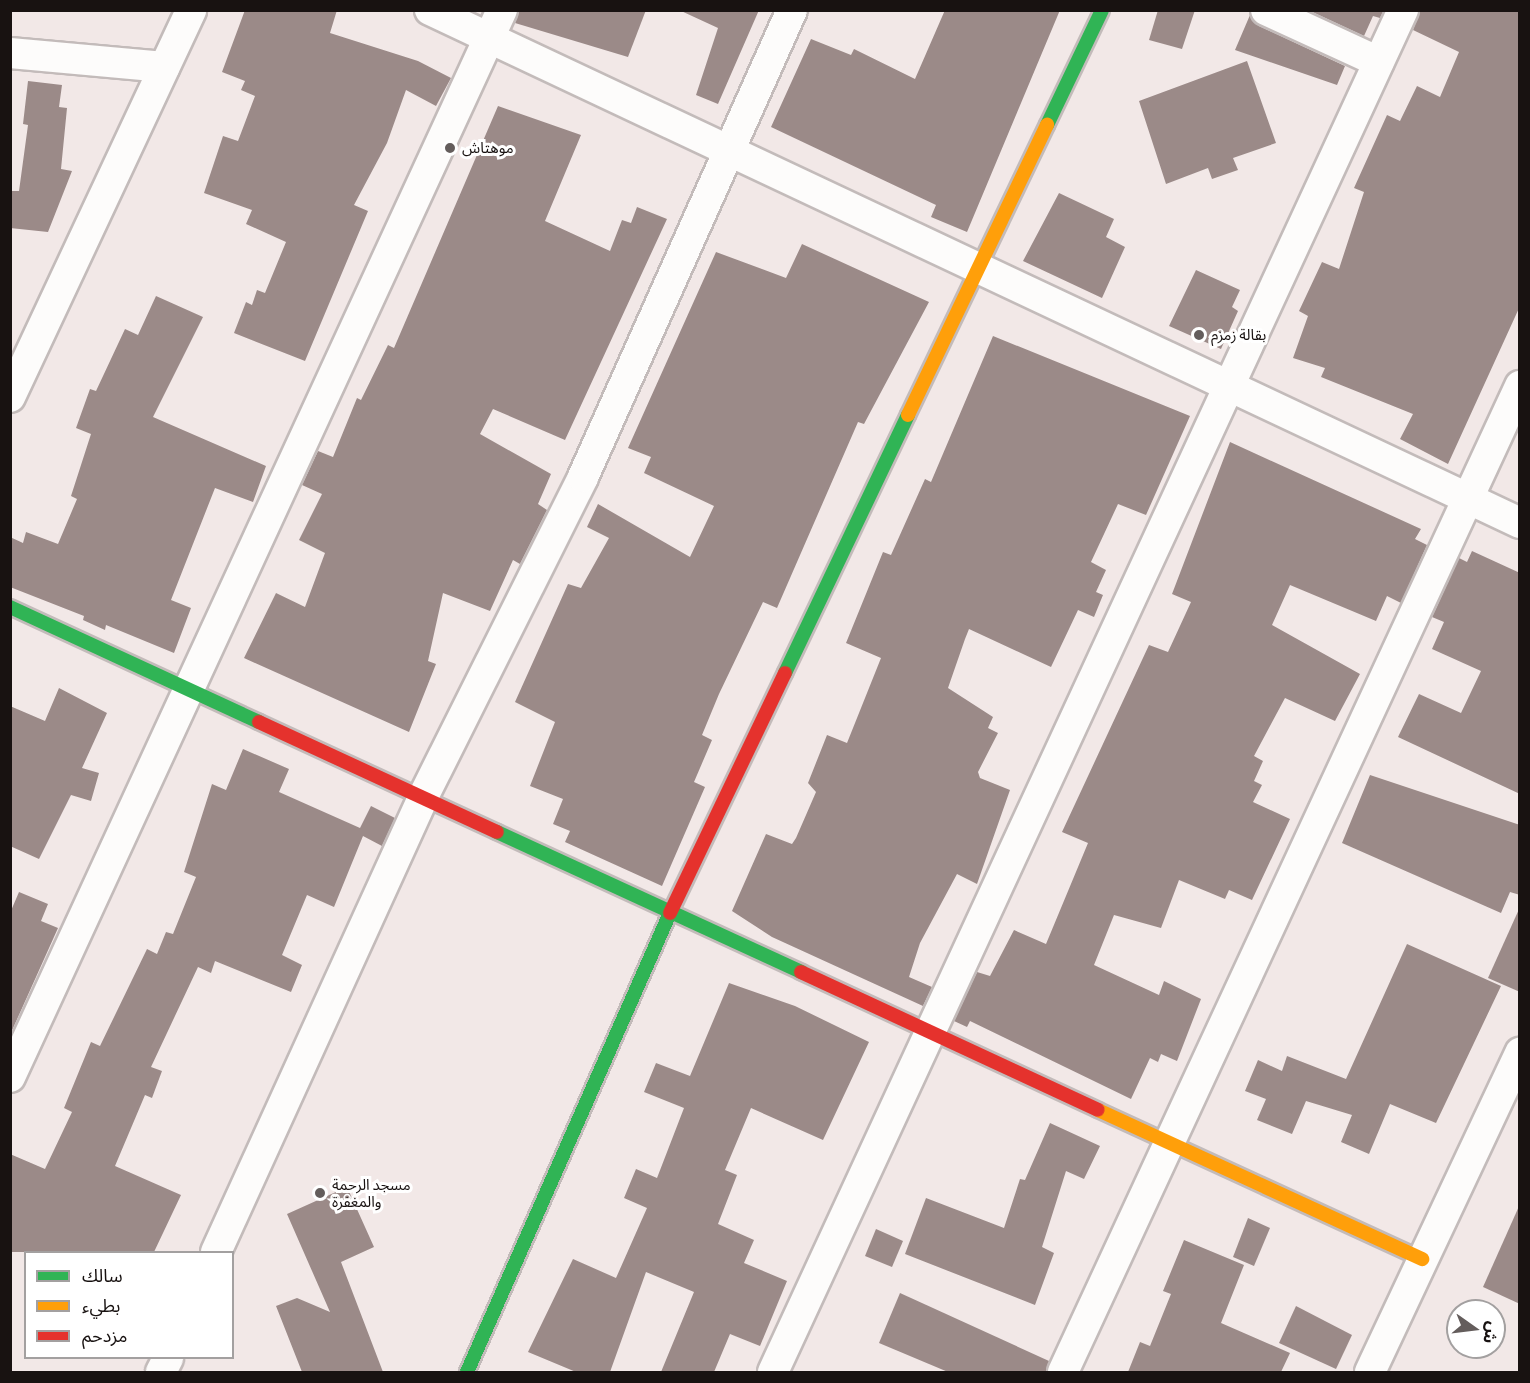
<!DOCTYPE html>
<meta charset="utf-8">
<style>
body{margin:0}
#map{position:relative;width:1530px;height:1383px;overflow:hidden;background:#f2e8e7;font-family:Commissioner,"Noto Sans Arabic",sans-serif}
div>[style]{position:absolute}
.building>*{inset:0;background:#9b8a88}
.roads{filter:drop-shadow(2px 0 #c3bbba) drop-shadow(-2px 0 #c3bbba) drop-shadow(0 2px #c3bbba) drop-shadow(0 -2px #c3bbba)}
.street>*{height:30px;margin:-15px;padding:0 15px;transform-origin:15px;border-radius:15px;background:#fdfcfb}
.fast>*{height:14px;margin:-7px;padding:0 7px;transform-origin:7px;border-radius:7px;background:#30b455}
.slow>*{height:14px;margin:-7px;padding:0 7px;transform-origin:7px;border-radius:7px;background:#ff9f0a}
.jam>*{height:14px;margin:-7px;padding:0 7px;transform-origin:7px;border-radius:7px;background:#e5322d}
.dots>*{width:16px;height:16px;translate:-50% -50%;box-sizing:border-box;border:3px solid #fff;border-radius:50%}
span{translate:-50% -50%;white-space:nowrap;text-align:center;line-height:1.15;-webkit-text-stroke:6px #fff;paint-order:stroke}
.poi-label{font-size:15px;color:#181211}
.left{translate:0 -50%;text-align:left}
.frame{position:absolute;inset:0;border:12px solid #181211;pointer-events:none}
.legend{position:absolute;left:24px;top:1251px;width:210px;height:108px;box-sizing:border-box;background:#fff;border:2px solid #a3a0a0;margin:0;padding:8px 10px;list-style:none;font-size:18px;color:#181211}
.legend li{display:flex;align-items:center;gap:12px;height:30px}
.legend b{width:30px;border:2px solid #a3a0a0}
.north{position:absolute;left:1446px;top:1299px;width:60px;height:60px;box-sizing:border-box;background:#fff;border:2px solid #a3a0a0;border-radius:50%;rotate:104deg;font-size:16px;font-weight:700;line-height:24px;text-align:center;color:#181211}
.north::after{content:'';display:block;margin:auto;width:21px;height:27px;background:#645d5c;clip-path:polygon(50% 0,100% 100%,50% 72%,0 100%)}
</style>
<div id="map">
<div class="building">
<i style="clip-path:polygon(245px 10px,337px 10px,330px 33px,418px 61px,451px 78px,436px 106px,406px 90px,387px 143px,354px 205px,368px 211px,305px 361px,234px 333px,246px 302px,252px 305px,257px 290px,265px 293px,286px 242px,246px 224px,252px 210px,204px 193px,223px 136px,238px 141px,255px 96px,241px 90px,245px 81px,222px 72px)"></i>
<i style="clip-path:polygon(519px 10px,646px 10px,628px 57px,515px 23px)"></i>
<i style="clip-path:polygon(679px 10px,759px 10px,718px 104px,696px 95px,718px 28px)"></i>
<i style="clip-path:polygon(945px 10px,1060px 10px,967px 232px,931px 217px,936px 205px,771px 127px,811px 39px,851px 55px,854px 49px,915px 79px)"></i>
<i style="clip-path:polygon(1158px 10px,1195px 10px,1182px 49px,1149px 40px)"></i>
<i style="clip-path:polygon(1308px 10px,1384px 10px,1380px 18px,1373px 16px,1364px 36px)"></i>
<i style="clip-path:polygon(1420px 10px,1520px 10px,1520px 306px,1448px 464px,1400px 439px,1413px 414px,1321px 377px,1325px 368px,1293px 358px,1308px 316px,1299px 311px,1322px 262px,1339px 269px,1364px 192px,1354px 188px,1387px 115px,1400px 121px,1417px 86px,1440px 97px,1459px 52px,1413px 30px)"></i>
<i style="clip-path:polygon(1250px 15px,1259px 26px,1345px 66px,1337px 85px,1235px 50px)"></i>
<i style="clip-path:polygon(1247px 61px,1276px 143px,1233px 158px,1238px 170px,1212px 179px,1208px 168px,1166px 184px,1139px 101px)"></i>
<i style="clip-path:polygon(28px 81px,62px 85px,59px 107px,67px 108px,61px 169px,72px 171px,48px 232px,10px 228px,10px 191px,19px 191px,28px 125px,23px 124px)"></i>
<i style="clip-path:polygon(498px 106px,581px 135px,545px 221px,610px 251px,622px 220px,631px 223px,637px 207px,667px 219px,565px 440px,493px 409px,480px 434px,551px 474px,538px 504px,547px 510px,520px 564px,513px 560px,490px 611px,443px 593px,428px 661px,436px 664px,409px 732px,244px 658px,276px 593px,305px 607px,325px 553px,299px 540px,322px 494px,302px 485px,318px 451px,333px 457px,357px 398px,361px 400px,388px 345px,394px 348px)"></i>
<i style="clip-path:polygon(1059px 193px,1114px 219px,1106px 237px,1125px 247px,1102px 298px,1023px 261px)"></i>
<i style="clip-path:polygon(802px 244px,929px 302px,864px 424px,858px 422px,777px 608px,763px 602px,719px 694px,702px 735px,712px 740px,694px 782px,705px 787px,662px 886px,565px 842px,570px 831px,553px 824px,563px 799px,530px 786px,555px 722px,515px 702px,568px 584px,581px 588px,609px 538px,587px 527px,598px 504px,690px 557px,714px 506px,644px 473px,651px 457px,628px 448px,716px 252px,786px 278px)"></i>
<i style="clip-path:polygon(1196px 270px,1240px 290px,1232px 307px,1238px 311px,1221px 349px,1169px 326px)"></i>
<i style="clip-path:polygon(156px 296px,203px 317px,153px 417px,266px 466px,253px 502px,215px 488px,171px 600px,191px 608px,174px 653px,106px 625px,105px 630px,83px 620px,84px 616px,10px 587px,10px 537px,23px 543px,26px 532px,58px 544px,77px 499px,71px 496px,91px 434px,76px 428px,90px 389px,96px 391px,125px 329px,138px 335px)"></i>
<i style="clip-path:polygon(993px 336px,1190px 416px,1146px 515px,1118px 504px,1091px 562px,1106px 570px,1096px 592px,1103px 595px,1094px 617px,1078px 610px,1051px 667px,969px 629px,965px 639px,948px 688px,993px 717px,988px 728px,998px 733px,978px 772px,980px 778px,1010px 790px,977px 884px,957px 874px,920px 943px,909px 977px,932px 987px,923px 1006px,772px 937px,732px 911px,766px 834px,792px 844px,796px 838px,816px 792px,808px 783px,827px 735px,847px 743px,881px 658px,846px 643px,883px 552px,891px 555px,925px 479px,931px 482px)"></i>
<i style="clip-path:polygon(1230px 442px,1421px 529px,1415px 539px,1427px 545px,1401px 603px,1387px 596px,1376px 621px,1290px 585px,1272px 625px,1360px 674px,1335px 721px,1285px 698px,1254px 756px,1263px 761px,1254px 781px,1262px 785px,1253px 802px,1290px 819px,1252px 900px,1229px 890px,1225px 899px,1179px 880px,1161px 928px,1114px 915px,1094px 965px,1159px 995px,1164px 981px,1201px 999px,1177px 1061px,1161px 1054px,1158px 1062px,1150px 1058px,1131px 1099px,970px 1021px,967px 1027px,954px 1021px,977px 972px,990px 976px,1014px 930px,1046px 944px,1088px 843px,1062px 832px,1149px 645px,1168px 652px,1191px 602px,1172px 594px)"></i>
<i style="clip-path:polygon(1472px 551px,1520px 573px,1520px 794px,1398px 737px,1419px 694px,1461px 713px,1481px 671px,1432px 649px,1444px 622px,1432px 617px,1459px 558px,1467px 562px)"></i>
<i style="clip-path:polygon(59px 688px,107px 713px,82px 768px,99px 773px,91px 801px,71px 795px,39px 859px,10px 846px,10px 706px,45px 721px)"></i>
<i style="clip-path:polygon(243px 749px,289px 769px,279px 792px,360px 828px,371px 806px,395px 818px,382px 846px,363px 836px,334px 907px,307px 895px,282px 955px,302px 965px,291px 992px,215px 961px,211px 973px,198px 967px,151px 1067px,162px 1071px,152px 1098px,145px 1095px,115px 1166px,181px 1195px,154px 1252px,10px 1252px,10px 1154px,45px 1169px,72px 1112px,64px 1108px,91px 1042px,100px 1046px,147px 949px,157px 954px,166px 932px,173px 934px,196px 877px,184px 872px,212px 784px,226px 790px)"></i>
<i style="clip-path:polygon(1370px 775px,1520px 825px,1520px 895px,1510px 892px,1501px 913px,1342px 843px)"></i>
<i style="clip-path:polygon(19px 892px,48px 904px,41px 921px,58px 928px,10px 1035px,10px 913px)"></i>
<i style="clip-path:polygon(1520px 907px,1520px 992px,1488px 978px)"></i>
<i style="clip-path:polygon(1407px 944px,1501px 986px,1436px 1123px,1390px 1104px,1369px 1154px,1341px 1142px,1352px 1115px,1306px 1101px,1292px 1134px,1257px 1120px,1266px 1099px,1245px 1091px,1258px 1060px,1282px 1071px,1287px 1056px,1346px 1079px)"></i>
<i style="clip-path:polygon(729px 983px,795px 1006px,869px 1042px,823px 1140px,751px 1108px,725px 1170px,737px 1175px,718px 1224px,754px 1240px,744px 1263px,787px 1281px,760px 1346px,730px 1334px,714px 1372px,661px 1372px,694px 1292px,646px 1272px,610px 1372px,576px 1372px,528px 1352px,573px 1259px,616px 1278px,647px 1208px,624px 1198px,636px 1169px,657px 1178px,684px 1108px,644px 1092px,656px 1063px,690px 1076px)"></i>
<i style="clip-path:polygon(1050px 1123px,1100px 1146px,1084px 1179px,1066px 1171px,1042px 1247px,1054px 1253px,1035px 1305px,905px 1254px,926px 1198px,1004px 1228px,1020px 1179px,1025px 1180px)"></i>
<i style="clip-path:polygon(347px 1187px,374px 1247px,341px 1262px,383px 1372px,302px 1372px,276px 1306px,297px 1298px,330px 1312px,287px 1214px)"></i>
<i style="clip-path:polygon(1520px 1204px,1520px 1304px,1483px 1287px)"></i>
<i style="clip-path:polygon(1248px 1218px,1270px 1228px,1254px 1266px,1233px 1257px)"></i>
<i style="clip-path:polygon(876px 1229px,903px 1241px,892px 1267px,865px 1256px)"></i>
<i style="clip-path:polygon(1184px 1240px,1244px 1265px,1221px 1323px,1290px 1353px,1281px 1372px,1128px 1372px,1140px 1342px,1150px 1346px,1171px 1294px,1163px 1291px)"></i>
<i style="clip-path:polygon(900px 1293px,1049px 1361px,1046px 1372px,948px 1372px,879px 1343px)"></i>
<i style="clip-path:polygon(1296px 1306px,1352px 1335px,1336px 1369px,1279px 1343px)"></i>
</div>
<div class="roads">
<div class="street">
<i style="left:430px;top:10px;width:1205px;rotate:25.2deg"></i>
<i style="left:1266px;top:10px;width:124px;rotate:24.7deg"></i>
<i style="left:10px;top:53px;width:155px;rotate:5.2deg"></i>
<i style="left:10px;top:397px;width:427px;rotate:-64.9deg"></i>
<i style="left:10px;top:1077px;width:1175px;rotate:-65.25deg"></i>
<i style="left:216px;top:1252px;width:500px;rotate:-65.5deg"></i>
<i style="left:423px;top:797px;width:358px;rotate:-63.4deg"></i>
<i style="left:583px;top:477px;width:512px;rotate:-65.89deg"></i>
<i style="left:161px;top:1372px;width:16px;rotate:-63deg"></i>
<i style="left:773px;top:1372px;width:1501px;rotate:-65.18deg"></i>
<i style="left:1063px;top:1372px;width:1087px;rotate:-65.13deg"></i>
<i style="left:1370px;top:1372px;width:353px;rotate:-64.8deg"></i>
</div>
<div class="fast">
<i style="left:1047px;top:125px;width:127px;rotate:-64.4deg"></i>
<i style="left:10px;top:607px;width:274px;rotate:24.8deg"></i>
<i style="left:785px;top:673px;width:286px;rotate:-64.5deg"></i>
<i style="left:497px;top:832px;width:335px;rotate:24.7deg"></i>
<i style="left:467px;top:1372px;width:502px;rotate:-66.14deg"></i>
</div>
<div class="slow">
<i style="left:908px;top:415px;width:322px;rotate:-64.4deg"></i>
<i style="left:1098px;top:1110px;width:357px;rotate:24.7deg"></i>
</div>
<div class="jam">
<i style="left:259px;top:722px;width:262px;rotate:24.8deg"></i>
<i style="left:670px;top:913px;width:266px;rotate:-64.4deg"></i>
<i style="left:801px;top:972px;width:327px;rotate:24.9deg"></i>
</div>
</div>
<div class="dots">
<i style="left:450px;top:148px;background:#645d5c"></i>
<i style="left:1199px;top:335px;background:#645d5c"></i>
<i style="left:320px;top:1193px;background:#645d5c"></i>
</div>
<div class="poi-label">
<span class="left" style="left:462px;top:148px">موهتاش</span>
<span class="left" style="left:1211px;top:335px">بقالة زمزم</span>
<span class="left" style="left:332px;top:1193px">مسجد الرحمة<br>والمغفرة</span>
</div>
<div class="frame"></div>
<ul class="legend">
<li><b style="height:8px;background:#30b455"></b>سالك</li>
<li><b style="height:8px;background:#ff9f0a"></b>بطيء</li>
<li><b style="height:8px;background:#e5322d"></b>مزدحم</li>
</ul>
<div class="north">ش</div>
</div>
